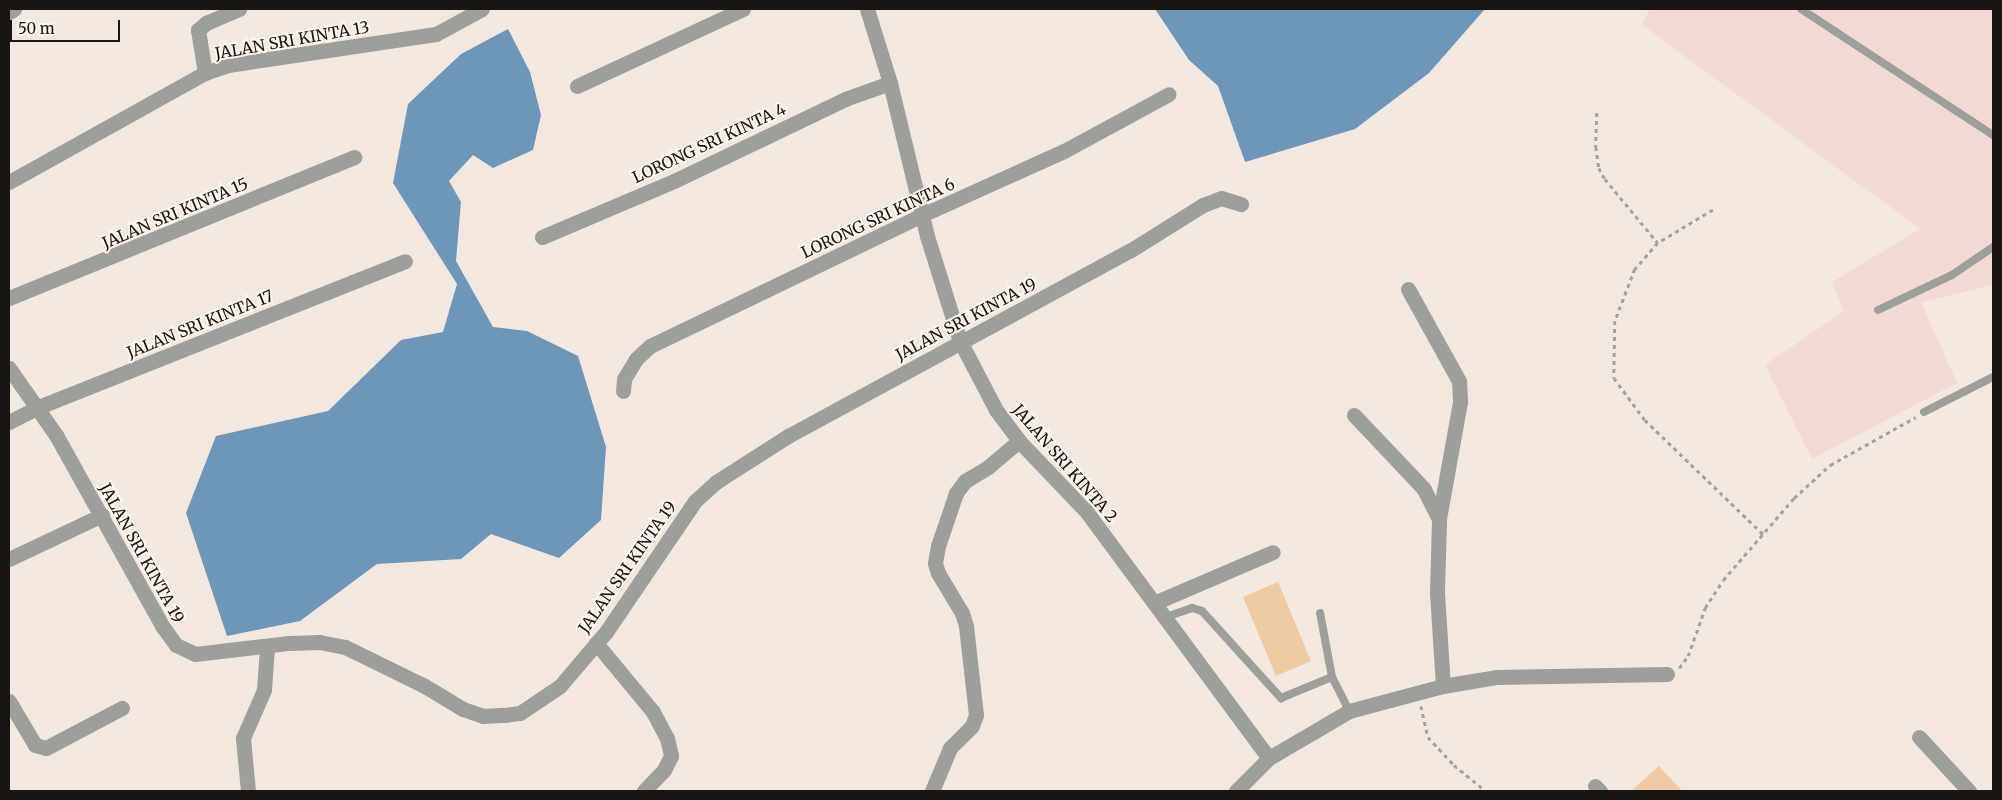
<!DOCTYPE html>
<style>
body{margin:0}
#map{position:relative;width:2002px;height:800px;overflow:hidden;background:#f3e8df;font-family:Merriweather,serif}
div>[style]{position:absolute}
.industrial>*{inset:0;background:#f3d9d3}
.water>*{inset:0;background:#6d96b8}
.building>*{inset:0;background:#f0caa2}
.path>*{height:2.5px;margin-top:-1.25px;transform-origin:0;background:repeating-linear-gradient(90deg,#a79f98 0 4px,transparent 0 8px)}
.lane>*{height:8px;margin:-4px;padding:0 4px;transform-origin:4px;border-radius:4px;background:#9d9f9a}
.street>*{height:15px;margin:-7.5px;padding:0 7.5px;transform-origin:7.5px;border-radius:7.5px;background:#9d9f9a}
span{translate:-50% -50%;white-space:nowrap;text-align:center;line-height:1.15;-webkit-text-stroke:4px #fef5ee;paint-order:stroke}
.street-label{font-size:16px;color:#181512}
.frame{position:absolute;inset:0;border:10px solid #181512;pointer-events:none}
.scale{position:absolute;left:10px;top:20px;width:110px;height:22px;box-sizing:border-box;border:2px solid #181512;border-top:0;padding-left:6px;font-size:15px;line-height:18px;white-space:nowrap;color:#181512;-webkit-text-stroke:4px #fef5ee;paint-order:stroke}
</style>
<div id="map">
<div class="industrial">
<i style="clip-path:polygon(1650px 9px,1993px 9px,1993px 285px,1921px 302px,1957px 383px,1812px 459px,1765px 365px,1844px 311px,1832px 282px,1920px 229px,1642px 25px)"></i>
</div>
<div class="water">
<i style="clip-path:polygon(1155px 9px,1485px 9px,1429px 73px,1355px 129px,1245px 162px,1218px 86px,1189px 60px)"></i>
<i style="clip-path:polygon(508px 29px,530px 72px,541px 115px,533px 150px,493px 168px,473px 155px,449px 181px,461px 202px,456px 261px,493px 327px,527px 331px,578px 356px,606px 447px,601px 520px,559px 558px,491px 534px,461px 559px,377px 564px,300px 621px,227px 636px,186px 513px,216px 436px,328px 411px,401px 340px,443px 332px,457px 284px,393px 183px,408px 104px,461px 54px)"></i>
</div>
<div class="building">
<i style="clip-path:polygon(1278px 582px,1311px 661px,1276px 676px,1243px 597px)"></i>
<i style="clip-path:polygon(1659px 766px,1682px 791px,1631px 791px)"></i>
</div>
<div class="path">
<i style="left:1597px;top:113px;width:34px;rotate:92deg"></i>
<i style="left:1596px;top:147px;width:21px;rotate:82deg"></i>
<i style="left:1599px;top:168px;width:13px;rotate:61deg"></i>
<i style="left:1605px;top:179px;width:83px;rotate:50.4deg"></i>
<i style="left:1713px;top:210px;width:64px;rotate:149deg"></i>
<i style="left:1658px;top:243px;width:35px;rotate:131deg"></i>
<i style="left:1635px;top:269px;width:56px;rotate:111deg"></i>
<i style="left:1615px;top:321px;width:57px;rotate:91deg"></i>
<i style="left:1614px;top:378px;width:52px;rotate:53.6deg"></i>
<i style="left:1645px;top:420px;width:165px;rotate:44deg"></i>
<i style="left:1679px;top:668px;width:15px;rotate:-53deg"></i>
<i style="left:1688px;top:656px;width:51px;rotate:-70.5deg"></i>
<i style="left:1705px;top:608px;width:33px;rotate:-57deg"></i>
<i style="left:1723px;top:580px;width:108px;rotate:-49.1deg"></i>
<i style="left:1794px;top:498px;width:49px;rotate:-42.5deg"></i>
<i style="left:1830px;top:465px;width:98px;rotate:-29.2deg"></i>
<i style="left:1421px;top:706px;width:32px;rotate:77deg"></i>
<i style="left:1428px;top:737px;width:38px;rotate:47deg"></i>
<i style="left:1454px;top:765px;width:41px;rotate:39.1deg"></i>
</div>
<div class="lane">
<i style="left:1801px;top:9px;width:230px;rotate:33.3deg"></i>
<i style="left:1878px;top:310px;width:82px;rotate:-25.3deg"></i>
<i style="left:1952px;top:275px;width:50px;rotate:-34.3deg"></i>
<i style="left:1924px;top:412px;width:77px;rotate:-26.9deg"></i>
<i style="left:1166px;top:617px;width:28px;rotate:-19deg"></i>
<i style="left:1192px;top:608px;width:10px;rotate:17deg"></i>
<i style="left:1202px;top:611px;width:118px;rotate:47.8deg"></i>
<i style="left:1281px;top:698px;width:55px;rotate:-22.4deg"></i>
<i style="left:1332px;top:677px;width:65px;rotate:-100.6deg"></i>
<i style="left:1332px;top:677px;width:38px;rotate:63deg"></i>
</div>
<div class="street">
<i style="left:867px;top:9px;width:77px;rotate:72.7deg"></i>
<i style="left:890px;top:83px;width:157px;rotate:76.4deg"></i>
<i style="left:927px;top:236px;width:110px;rotate:72.6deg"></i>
<i style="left:960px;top:341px;width:78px;rotate:62.4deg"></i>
<i style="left:996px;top:410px;width:39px;rotate:53deg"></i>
<i style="left:1019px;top:441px;width:97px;rotate:46.3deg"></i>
<i style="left:1086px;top:511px;width:307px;rotate:53.5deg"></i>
<i style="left:9px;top:12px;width:6px;rotate:-31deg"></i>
<i style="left:205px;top:73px;width:44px;rotate:-99.2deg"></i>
<i style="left:198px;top:30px;width:11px;rotate:-41deg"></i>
<i style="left:206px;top:23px;width:36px;rotate:-23deg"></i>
<i style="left:577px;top:86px;width:183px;rotate:-24.9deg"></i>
<i style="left:9px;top:182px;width:224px;rotate:-29.1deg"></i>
<i style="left:205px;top:73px;width:24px;rotate:-19deg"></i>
<i style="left:228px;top:65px;width:210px;rotate:-8.5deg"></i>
<i style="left:436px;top:34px;width:52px;rotate:-28.5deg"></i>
<i style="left:542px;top:237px;width:143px;rotate:-23deg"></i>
<i style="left:674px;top:181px;width:190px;rotate:-25.6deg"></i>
<i style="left:845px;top:99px;width:48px;rotate:-19.6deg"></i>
<i style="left:1408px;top:289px;width:105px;rotate:61deg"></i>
<i style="left:1459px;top:381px;width:21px;rotate:87deg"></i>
<i style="left:1460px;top:402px;width:119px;rotate:100.2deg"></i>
<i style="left:9px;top:298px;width:373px;rotate:-22.2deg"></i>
<i style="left:9px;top:368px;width:82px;rotate:55deg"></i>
<i style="left:56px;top:435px;width:220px;rotate:60.9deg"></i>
<i style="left:163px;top:627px;width:22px;rotate:54deg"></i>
<i style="left:176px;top:645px;width:21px;rotate:25deg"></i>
<i style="left:195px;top:654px;width:95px;rotate:-6.7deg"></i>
<i style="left:289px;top:643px;width:30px;rotate:-2deg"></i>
<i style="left:319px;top:642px;width:26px;rotate:11deg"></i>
<i style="left:345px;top:647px;width:87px;rotate:26deg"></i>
<i style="left:423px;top:685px;width:47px;rotate:31deg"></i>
<i style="left:463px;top:709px;width:21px;rotate:19deg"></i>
<i style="left:483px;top:716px;width:22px;rotate:-3deg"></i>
<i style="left:505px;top:715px;width:15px;rotate:-8deg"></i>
<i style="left:520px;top:713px;width:48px;rotate:-34deg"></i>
<i style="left:560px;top:686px;width:71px;rotate:-49.6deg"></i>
<i style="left:606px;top:632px;width:158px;rotate:-55.8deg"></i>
<i style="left:695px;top:501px;width:28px;rotate:-42deg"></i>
<i style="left:716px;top:482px;width:85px;rotate:-32.6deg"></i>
<i style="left:788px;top:436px;width:390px;rotate:-28.5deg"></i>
<i style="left:1131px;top:250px;width:85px;rotate:-32deg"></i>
<i style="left:1203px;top:205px;width:19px;rotate:-21deg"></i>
<i style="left:1221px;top:198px;width:21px;rotate:17deg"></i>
<i style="left:623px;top:391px;width:12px;rotate:-85deg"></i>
<i style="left:624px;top:379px;width:23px;rotate:-59deg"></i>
<i style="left:636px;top:359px;width:19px;rotate:-43deg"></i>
<i style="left:650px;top:346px;width:302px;rotate:-25.7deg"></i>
<i style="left:922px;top:215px;width:156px;rotate:-24.3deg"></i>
<i style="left:1064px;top:151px;width:119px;rotate:-28.5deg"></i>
<i style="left:9px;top:422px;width:30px;rotate:-27deg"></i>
<i style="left:36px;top:408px;width:397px;rotate:-21.7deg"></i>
<i style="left:9px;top:559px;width:103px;rotate:-25.3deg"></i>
<i style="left:1154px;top:603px;width:129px;rotate:-23.2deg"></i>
<i style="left:596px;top:643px;width:89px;rotate:50.4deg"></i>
<i style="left:653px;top:712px;width:30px;rotate:62deg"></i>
<i style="left:667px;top:738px;width:18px;rotate:77deg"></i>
<i style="left:671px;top:756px;width:16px;rotate:117deg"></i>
<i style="left:664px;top:770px;width:29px;rotate:134deg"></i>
<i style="left:1443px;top:686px;width:55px;rotate:-9.5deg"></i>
<i style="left:1497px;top:677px;width:170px;rotate:-1deg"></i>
<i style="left:9px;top:701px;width:51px;rotate:59.4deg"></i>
<i style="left:35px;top:745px;width:11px;rotate:15deg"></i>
<i style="left:46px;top:748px;width:86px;rotate:-27.8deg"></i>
<i style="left:1919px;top:737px;width:74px;rotate:47.2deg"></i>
<i style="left:1595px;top:786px;width:7px;rotate:45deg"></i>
<i style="left:248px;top:791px;width:53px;rotate:-95.4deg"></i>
<i style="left:243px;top:738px;width:52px;rotate:-66.4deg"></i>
<i style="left:264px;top:690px;width:43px;rotate:-86deg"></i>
<i style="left:932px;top:791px;width:47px;rotate:-67.3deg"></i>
<i style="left:950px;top:748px;width:31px;rotate:-45deg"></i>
<i style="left:972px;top:726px;width:12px;rotate:-70deg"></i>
<i style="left:976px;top:715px;width:90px;rotate:-96.4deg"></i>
<i style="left:966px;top:626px;width:14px;rotate:-107deg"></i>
<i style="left:962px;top:613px;width:47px;rotate:-121deg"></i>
<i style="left:938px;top:573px;width:10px;rotate:-107deg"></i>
<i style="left:935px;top:563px;width:17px;rotate:-80deg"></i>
<i style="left:938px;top:546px;width:56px;rotate:-71.2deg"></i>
<i style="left:956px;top:493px;width:15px;rotate:-53deg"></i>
<i style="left:965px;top:481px;width:27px;rotate:-31deg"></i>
<i style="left:988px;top:467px;width:40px;rotate:-40deg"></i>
<i style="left:1236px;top:791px;width:47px;rotate:-45deg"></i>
<i style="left:1269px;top:758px;width:93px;rotate:-30.4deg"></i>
<i style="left:1349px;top:711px;width:97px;rotate:-14.9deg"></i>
<i style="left:1443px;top:686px;width:94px;rotate:-93.7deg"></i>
<i style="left:1437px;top:592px;width:73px;rotate:-88.4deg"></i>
<i style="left:1439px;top:519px;width:34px;rotate:-117deg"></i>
<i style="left:1424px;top:489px;width:102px;rotate:-133.4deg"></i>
</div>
<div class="street-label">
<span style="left:292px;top:40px;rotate:-10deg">JALAN SRI KINTA 13</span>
<span style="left:709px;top:143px;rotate:-25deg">LORONG SRI KINTA 4</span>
<span style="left:175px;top:213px;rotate:-23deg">JALAN SRI KINTA 15</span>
<span style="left:878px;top:218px;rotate:-25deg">LORONG SRI KINTA 6</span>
<span style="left:966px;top:319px;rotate:-28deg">JALAN SRI KINTA 19</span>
<span style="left:200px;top:324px;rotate:-22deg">JALAN SRI KINTA 17</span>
<span style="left:1065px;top:463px;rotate:49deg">JALAN SRI KINTA 2</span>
<span style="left:142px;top:553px;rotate:61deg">JALAN SRI KINTA 19</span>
<span style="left:627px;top:567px;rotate:-55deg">JALAN SRI KINTA 19</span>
</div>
<div class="frame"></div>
<div class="scale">50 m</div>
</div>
